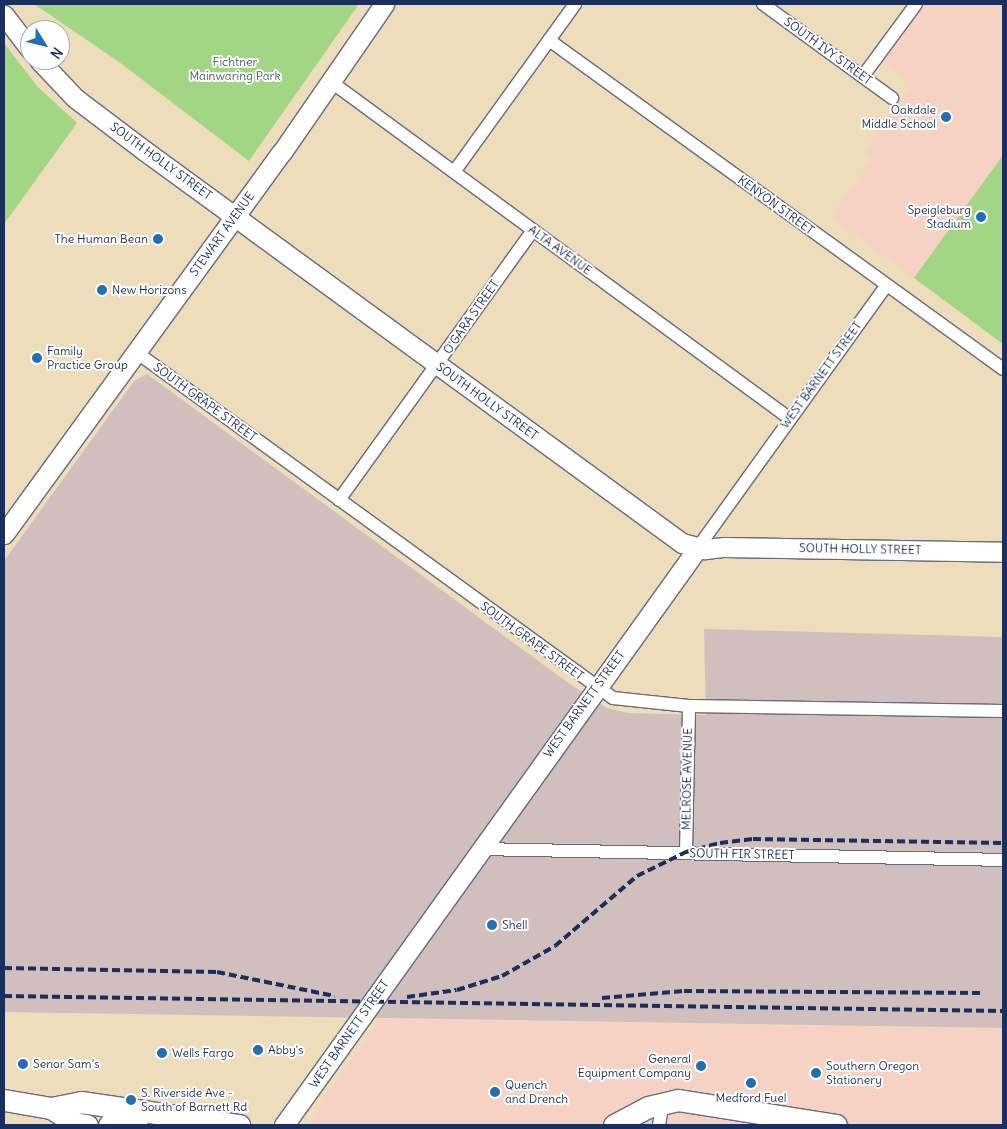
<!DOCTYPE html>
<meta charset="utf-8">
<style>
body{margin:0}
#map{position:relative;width:1007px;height:1129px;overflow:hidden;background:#edb;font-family:Delius,sans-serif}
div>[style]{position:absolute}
.built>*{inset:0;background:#f6d2c4}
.industrial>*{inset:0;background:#d1bfbe}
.green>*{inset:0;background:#a2d584}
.roads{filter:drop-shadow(1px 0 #656c7f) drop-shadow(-1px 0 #656c7f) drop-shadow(0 1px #656c7f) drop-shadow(0 -1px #656c7f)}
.street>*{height:12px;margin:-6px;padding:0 6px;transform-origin:6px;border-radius:6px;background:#fff}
.secondary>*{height:19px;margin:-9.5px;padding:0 9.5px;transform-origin:9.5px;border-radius:9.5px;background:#fff}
.primary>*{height:21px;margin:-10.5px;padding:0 10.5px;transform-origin:10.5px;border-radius:10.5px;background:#fff}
.rail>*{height:4px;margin-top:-2px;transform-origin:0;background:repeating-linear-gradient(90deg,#1b2f5e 0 8px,transparent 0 12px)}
.dots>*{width:14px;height:14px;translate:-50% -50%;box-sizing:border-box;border:2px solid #fff;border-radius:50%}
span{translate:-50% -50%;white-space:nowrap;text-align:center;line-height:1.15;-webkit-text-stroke:4px #fff;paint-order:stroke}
.street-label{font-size:12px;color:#1b2f5e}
.park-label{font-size:12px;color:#446169}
.poi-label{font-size:12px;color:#1b2f5e}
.right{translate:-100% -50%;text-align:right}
.left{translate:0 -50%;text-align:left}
.frame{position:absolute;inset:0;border:5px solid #1b2f5e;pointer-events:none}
.north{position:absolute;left:20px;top:20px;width:50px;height:50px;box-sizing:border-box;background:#fff;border:1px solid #a4acbf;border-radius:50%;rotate:126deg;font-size:14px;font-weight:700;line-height:20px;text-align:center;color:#1b2f5e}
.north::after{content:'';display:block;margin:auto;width:18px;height:22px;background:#1f6fb2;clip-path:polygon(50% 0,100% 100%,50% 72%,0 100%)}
</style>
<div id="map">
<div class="built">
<i style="clip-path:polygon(925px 4px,1003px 4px,1003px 155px,914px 278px,830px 217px,873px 158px,864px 151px,912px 84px,883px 62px)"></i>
<i style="clip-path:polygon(380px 1019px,1003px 1029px,1003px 1125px,309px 1125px,323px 1099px)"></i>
</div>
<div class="industrial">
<i style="clip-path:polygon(147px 374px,567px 682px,607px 708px,628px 713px,706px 715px,704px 629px,1003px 637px,1003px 1028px,4px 1012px,4px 561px,134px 381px)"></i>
</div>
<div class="green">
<i style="clip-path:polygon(34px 4px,359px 4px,249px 161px,119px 62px)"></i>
<i style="clip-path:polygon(4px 43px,37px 86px,77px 123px,4px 224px)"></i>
<i style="clip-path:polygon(1003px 155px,1003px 344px,914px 278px)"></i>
</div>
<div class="roads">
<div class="street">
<i style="left:763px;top:4px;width:160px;rotate:36.1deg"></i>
<i style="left:549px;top:40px;width:561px;rotate:35.93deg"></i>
<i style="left:863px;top:76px;width:89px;rotate:-53.6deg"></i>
<i style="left:330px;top:81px;width:569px;rotate:36.29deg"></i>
<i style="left:454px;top:172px;width:207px;rotate:-54.2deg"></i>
<i style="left:136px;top:352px;width:589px;rotate:35.96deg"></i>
<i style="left:613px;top:698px;width:76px;rotate:6deg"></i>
<i style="left:689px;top:706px;width:314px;rotate:0.9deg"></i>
<i style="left:339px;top:500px;width:332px;rotate:-54.3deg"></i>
<i style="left:697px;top:549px;width:325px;rotate:-54.3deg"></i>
<i style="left:480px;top:849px;width:523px;rotate:1.2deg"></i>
<i style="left:686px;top:852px;width:146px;rotate:-88.8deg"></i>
<i style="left:659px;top:1125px;width:23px;rotate:-80deg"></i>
</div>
<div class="secondary">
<i style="left:4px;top:15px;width:43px;rotate:52.6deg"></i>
<i style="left:39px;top:60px;width:52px;rotate:46.5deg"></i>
<i style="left:75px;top:98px;width:88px;rotate:37.1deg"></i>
<i style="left:145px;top:151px;width:665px;rotate:36.13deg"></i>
<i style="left:682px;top:543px;width:24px;rotate:15deg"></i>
<i style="left:705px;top:549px;width:20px;rotate:-6deg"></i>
<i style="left:725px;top:547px;width:278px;rotate:1deg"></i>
<i style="left:4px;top:534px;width:472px;rotate:-54deg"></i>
<i style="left:282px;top:152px;width:180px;rotate:-55.4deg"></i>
<i style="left:284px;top:1125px;width:709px;rotate:-54.36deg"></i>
</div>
<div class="primary">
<i style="left:4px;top:1100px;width:48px;rotate:9.7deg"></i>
<i style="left:51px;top:1108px;width:31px;rotate:-11deg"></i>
<i style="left:81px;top:1102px;width:160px;rotate:8.3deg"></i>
<i style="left:51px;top:1108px;width:27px;rotate:33deg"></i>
<i style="left:74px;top:1123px;width:13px;rotate:9deg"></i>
<i style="left:109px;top:1125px;width:9px;rotate:-49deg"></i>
<i style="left:115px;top:1118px;width:22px;rotate:8deg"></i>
<i style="left:614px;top:1125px;width:38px;rotate:-28deg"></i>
<i style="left:648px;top:1107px;width:31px;rotate:-13deg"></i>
<i style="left:678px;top:1100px;width:160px;rotate:9deg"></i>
</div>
</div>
<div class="rail">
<i style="left:4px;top:968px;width:213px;rotate:1.1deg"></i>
<i style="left:217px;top:972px;width:120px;rotate:11.5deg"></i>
<i style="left:4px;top:996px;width:999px;rotate:0.86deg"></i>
<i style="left:407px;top:997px;width:50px;rotate:-8deg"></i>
<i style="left:457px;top:990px;width:47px;rotate:-17.3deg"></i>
<i style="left:502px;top:976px;width:61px;rotate:-29.5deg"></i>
<i style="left:555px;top:946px;width:108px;rotate:-40.5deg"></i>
<i style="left:637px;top:876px;width:55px;rotate:-26.1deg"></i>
<i style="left:686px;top:852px;width:35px;rotate:-15deg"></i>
<i style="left:720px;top:843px;width:33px;rotate:-7deg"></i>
<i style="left:753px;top:839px;width:250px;rotate:0.9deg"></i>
<i style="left:602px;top:998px;width:82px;rotate:-4.9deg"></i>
<i style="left:684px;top:991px;width:299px;rotate:0.4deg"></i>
</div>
<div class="dots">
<i style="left:946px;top:117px;background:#1f6fb2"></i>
<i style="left:981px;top:217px;background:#1f6fb2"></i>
<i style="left:158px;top:239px;background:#1f6fb2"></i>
<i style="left:102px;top:290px;background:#1f6fb2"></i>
<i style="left:37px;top:358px;background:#1f6fb2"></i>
<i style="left:492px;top:925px;background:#1f6fb2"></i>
<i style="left:258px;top:1050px;background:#1f6fb2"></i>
<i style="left:162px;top:1053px;background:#1f6fb2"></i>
<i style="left:23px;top:1064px;background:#1f6fb2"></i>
<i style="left:701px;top:1066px;background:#1f6fb2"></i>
<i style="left:816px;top:1073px;background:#1f6fb2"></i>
<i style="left:751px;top:1083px;background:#1f6fb2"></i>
<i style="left:495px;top:1092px;background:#1f6fb2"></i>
<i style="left:131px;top:1100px;background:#1f6fb2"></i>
</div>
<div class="street-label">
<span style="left:828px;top:51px;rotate:36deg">SOUTH IVY STREET</span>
<span style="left:161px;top:161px;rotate:36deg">SOUTH HOLLY STREET</span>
<span style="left:776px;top:205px;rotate:36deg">KENYON STREET</span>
<span style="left:222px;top:234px;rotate:-54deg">STEWART AVENUE</span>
<span style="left:560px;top:250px;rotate:36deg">ALTA AVENUE</span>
<span style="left:471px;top:317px;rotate:-55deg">O'GARA STREET</span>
<span style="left:821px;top:375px;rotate:-54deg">WEST BARNETT STREET</span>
<span style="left:487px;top:401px;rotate:36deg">SOUTH HOLLY STREET</span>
<span style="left:205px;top:402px;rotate:36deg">SOUTH GRAPE STREET</span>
<span style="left:860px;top:549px;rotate:1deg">SOUTH HOLLY STREET</span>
<span style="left:532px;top:641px;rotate:36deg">SOUTH GRAPE STREET</span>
<span style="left:584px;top:704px;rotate:-54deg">WEST BARNETT STREET</span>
<span style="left:687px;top:779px;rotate:-89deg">MELROSE AVENUE</span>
<span style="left:742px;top:854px;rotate:1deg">SOUTH FIR STREET</span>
<span style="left:349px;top:1034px;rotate:-55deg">WEST BARNETT STREET</span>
</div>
<div class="park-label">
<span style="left:235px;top:69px">Fichtner<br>Mainwaring Park</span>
</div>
<div class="poi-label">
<span class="right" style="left:936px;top:117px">Oakdale<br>Middle School</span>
<span class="right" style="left:971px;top:217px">Speigleburg<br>Stadium</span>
<span class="right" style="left:148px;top:239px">The Human Bean</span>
<span class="left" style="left:112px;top:290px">New Horizons</span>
<span class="left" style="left:47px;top:358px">Family<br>Practice Group</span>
<span class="left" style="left:502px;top:925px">Shell</span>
<span class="left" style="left:268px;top:1050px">Abby's</span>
<span class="left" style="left:172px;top:1053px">Wells Fargo</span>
<span class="right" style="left:691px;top:1066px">General<br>Equipment Company</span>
<span class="left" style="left:33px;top:1064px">Senor Sam’s</span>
<span class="left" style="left:826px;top:1073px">Southern Oregon<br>Stationery</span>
<span class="left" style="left:505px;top:1092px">Quench<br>and Drench</span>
<span class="left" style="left:141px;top:1100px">S. Riverside Ave -<br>South of Barnett Rd</span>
<span style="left:751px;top:1098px">Medford Fuel</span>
</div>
<div class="frame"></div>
<div class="north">N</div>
</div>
